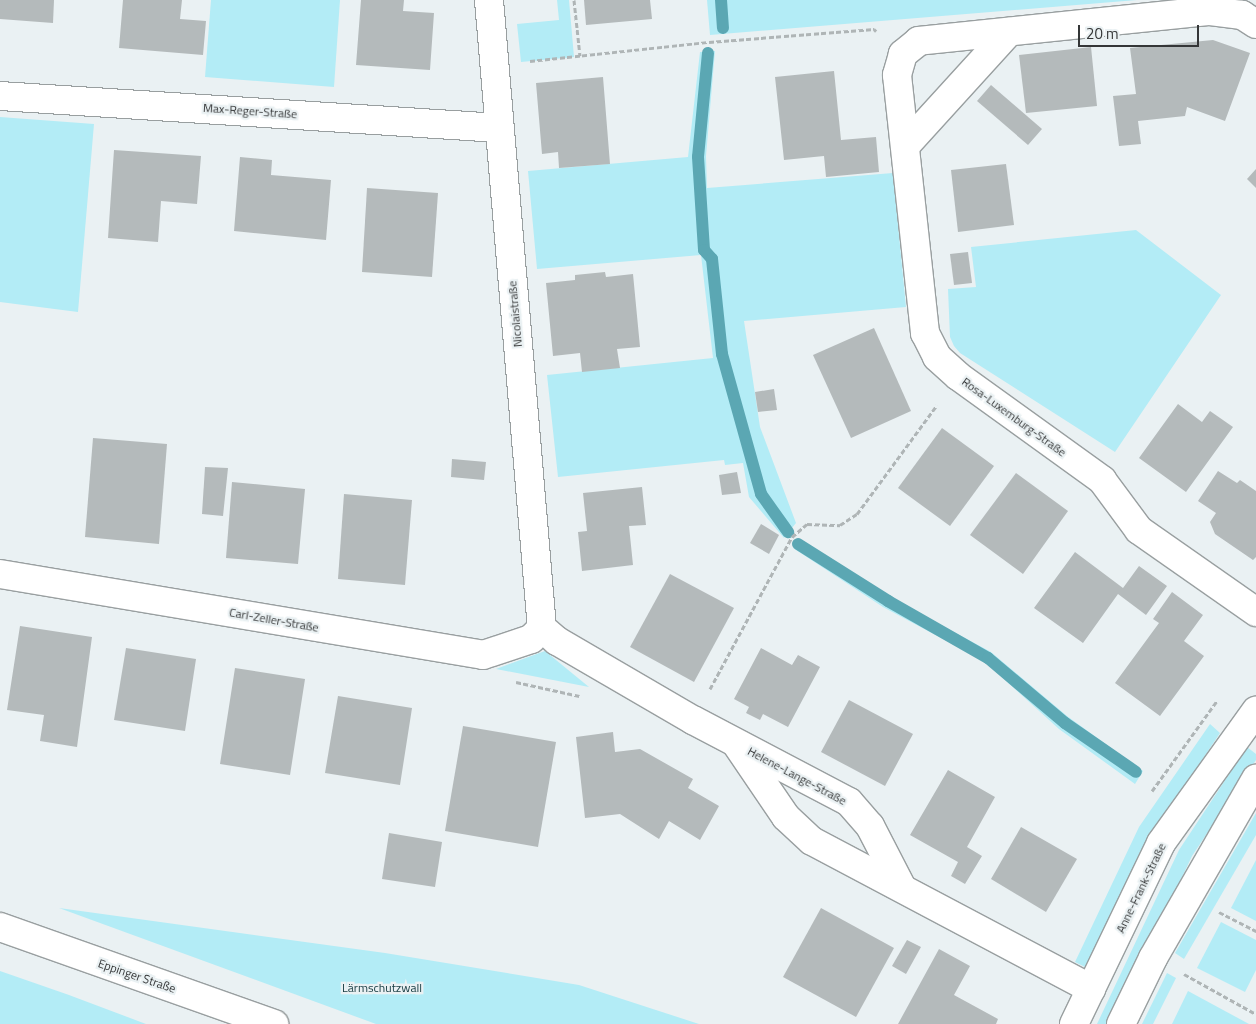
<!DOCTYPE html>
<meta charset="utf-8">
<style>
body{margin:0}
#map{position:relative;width:1256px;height:1024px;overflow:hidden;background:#eaf1f3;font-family:"Titillium Web",sans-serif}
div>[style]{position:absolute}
.green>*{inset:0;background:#b3ecf6}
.stream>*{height:12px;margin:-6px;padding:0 6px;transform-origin:6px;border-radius:6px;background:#5ba7b3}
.building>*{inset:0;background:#b4babb}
.path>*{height:3px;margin-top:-1.5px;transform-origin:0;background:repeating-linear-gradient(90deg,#afb5b6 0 5px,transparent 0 7.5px)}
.roads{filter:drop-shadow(1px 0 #999fa0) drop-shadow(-1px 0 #999fa0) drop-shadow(0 1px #999fa0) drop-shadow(0 -1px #999fa0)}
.minor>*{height:28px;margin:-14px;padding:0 14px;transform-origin:14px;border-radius:14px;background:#fff}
span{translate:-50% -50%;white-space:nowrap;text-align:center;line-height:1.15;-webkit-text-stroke:4.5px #eaf1f3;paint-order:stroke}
.street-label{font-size:12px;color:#343637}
.park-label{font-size:12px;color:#13383e}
.scale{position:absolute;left:1078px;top:25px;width:121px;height:22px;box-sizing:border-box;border:2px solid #343637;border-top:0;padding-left:6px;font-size:15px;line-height:18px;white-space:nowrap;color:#343637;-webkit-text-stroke:4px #eaf1f3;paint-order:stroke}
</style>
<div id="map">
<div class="green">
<i style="clip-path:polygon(211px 0,340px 0,334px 87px,205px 77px)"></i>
<i style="clip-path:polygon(557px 0,569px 0,574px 57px,521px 62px,517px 24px,559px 20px)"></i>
<i style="clip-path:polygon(707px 0,1137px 0,710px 35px)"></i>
<i style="clip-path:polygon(715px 51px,706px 156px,707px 188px,893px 173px,906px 307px,744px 321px,760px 427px,796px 523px,784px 538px,749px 497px,743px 463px,725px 465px,724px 460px,558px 477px,547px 375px,713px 358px,701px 255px,537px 269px,528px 171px,688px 157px,700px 52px)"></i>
<i style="clip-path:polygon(0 117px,94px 124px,78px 312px,0 302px)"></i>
<i style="clip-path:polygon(1136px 230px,1221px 295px,1115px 452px,960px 353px,954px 346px,950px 337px,948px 289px,976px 287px,971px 247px)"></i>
<i style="clip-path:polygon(803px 541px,902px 604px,991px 652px,1067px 716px,1143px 771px,1135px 784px,1059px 729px,984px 661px,883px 607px,793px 548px)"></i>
<i style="clip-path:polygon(545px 651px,589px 687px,496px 669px)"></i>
<i style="clip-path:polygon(1210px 724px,1220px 733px,1153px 834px,1089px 969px,1075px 962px,1139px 827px)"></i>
<i style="clip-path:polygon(1247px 747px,1256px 754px,1256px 760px,1192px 856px,1113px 1024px,1097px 1024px,1179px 850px)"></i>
<i style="clip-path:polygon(1256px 813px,1256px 835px,1184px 959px,1175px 953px)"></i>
<i style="clip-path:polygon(1256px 860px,1256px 921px,1231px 908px)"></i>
<i style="clip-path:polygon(59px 908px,385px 953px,579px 985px,699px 1024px,376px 1024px)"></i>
<i style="clip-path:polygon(1221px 922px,1256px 940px,1256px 970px,1245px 992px,1197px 968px)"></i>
<i style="clip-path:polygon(0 971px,69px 995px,146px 1024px,0 1024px)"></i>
<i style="clip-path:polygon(1167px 973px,1176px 978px,1153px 1024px,1142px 1024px)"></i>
<i style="clip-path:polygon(1188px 991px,1249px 1024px,1172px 1024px)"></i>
</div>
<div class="stream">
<i style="left:721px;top:0;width:28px;rotate:86deg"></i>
<i style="left:708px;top:53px;width:104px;rotate:95.5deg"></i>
<i style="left:698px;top:157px;width:93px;rotate:86.3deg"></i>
<i style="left:704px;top:250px;width:12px;rotate:48deg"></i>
<i style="left:712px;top:259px;width:96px;rotate:84deg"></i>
<i style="left:722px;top:354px;width:145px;rotate:74.4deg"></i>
<i style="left:761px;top:494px;width:47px;rotate:54.6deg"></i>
<i style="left:798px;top:544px;width:107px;rotate:32.3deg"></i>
<i style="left:888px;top:601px;width:115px;rotate:29.7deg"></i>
<i style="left:988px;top:658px;width:101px;rotate:40.2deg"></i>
<i style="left:1065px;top:723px;width:86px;rotate:34.6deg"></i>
</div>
<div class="building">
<i style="clip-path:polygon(0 0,54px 0,53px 23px,0 19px)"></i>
<i style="clip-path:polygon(123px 0,182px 0,180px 19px,206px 21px,203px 55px,119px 48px)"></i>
<i style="clip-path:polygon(361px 0,404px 0,403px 11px,434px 13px,430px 70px,356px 65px)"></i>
<i style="clip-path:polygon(584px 0,650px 0,652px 19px,586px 25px)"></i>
<i style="clip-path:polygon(1213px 40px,1250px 53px,1225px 121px,1187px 107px,1185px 116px,1138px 121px,1141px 144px,1119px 146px,1113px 96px,1136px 94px,1130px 48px)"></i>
<i style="clip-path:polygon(1091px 47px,1097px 106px,1026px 113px,1019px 55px)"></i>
<i style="clip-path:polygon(834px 71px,841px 140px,876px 137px,879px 172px,826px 177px,824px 156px,784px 160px,775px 77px)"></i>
<i style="clip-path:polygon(603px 77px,610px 164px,559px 168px,558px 152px,542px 154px,536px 83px)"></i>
<i style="clip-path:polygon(991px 85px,1042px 129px,1028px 145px,977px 101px)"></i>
<i style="clip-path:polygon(114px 150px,201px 156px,197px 204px,161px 201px,158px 242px,108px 238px)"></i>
<i style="clip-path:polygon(240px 157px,272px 160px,271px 175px,331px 180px,326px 240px,234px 231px)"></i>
<i style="clip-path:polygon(1006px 164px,1014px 225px,958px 232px,951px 170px)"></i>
<i style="clip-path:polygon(1256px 169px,1256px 188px,1247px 179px)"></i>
<i style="clip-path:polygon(367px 188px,438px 193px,432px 277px,362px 272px)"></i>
<i style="clip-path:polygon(968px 252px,972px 283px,954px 285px,950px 254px)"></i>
<i style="clip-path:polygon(605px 272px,606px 277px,633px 274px,640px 347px,617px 349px,620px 368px,582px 372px,580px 353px,553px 356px,546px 283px,575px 280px,575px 275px)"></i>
<i style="clip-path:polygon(874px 328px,911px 411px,851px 438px,813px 355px)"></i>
<i style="clip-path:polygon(774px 389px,777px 410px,758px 412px,755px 392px)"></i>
<i style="clip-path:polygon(1178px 404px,1202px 422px,1210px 411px,1233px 427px,1186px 492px,1139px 458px)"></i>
<i style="clip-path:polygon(942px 428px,994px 466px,950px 526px,898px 488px)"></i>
<i style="clip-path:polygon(93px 438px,167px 444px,159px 544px,85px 537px)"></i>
<i style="clip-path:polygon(452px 459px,486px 462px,484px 480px,451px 477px)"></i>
<i style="clip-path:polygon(205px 467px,228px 468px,223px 516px,202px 514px)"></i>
<i style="clip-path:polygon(1218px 471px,1237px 483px,1240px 480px,1256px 491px,1256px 557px,1253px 560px,1215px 534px,1210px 522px,1216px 513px,1198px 501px)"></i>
<i style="clip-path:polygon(737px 472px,741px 493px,722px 495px,719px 475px)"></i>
<i style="clip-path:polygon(1016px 473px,1068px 511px,1023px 574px,970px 535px)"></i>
<i style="clip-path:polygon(232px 482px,305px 489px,298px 564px,226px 558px)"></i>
<i style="clip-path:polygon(642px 487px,646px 525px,629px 526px,633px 565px,582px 571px,578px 532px,587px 531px,583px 493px)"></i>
<i style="clip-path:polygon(344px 494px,412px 500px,405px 585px,338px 579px)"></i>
<i style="clip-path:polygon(761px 524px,779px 535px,769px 554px,750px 543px)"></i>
<i style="clip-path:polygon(1075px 552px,1123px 588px,1139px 566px,1167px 586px,1146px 615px,1118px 594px,1083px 643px,1034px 608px)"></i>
<i style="clip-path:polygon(670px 574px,734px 608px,694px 682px,630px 647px)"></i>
<i style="clip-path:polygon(1172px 592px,1203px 615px,1184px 641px,1204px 656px,1160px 716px,1115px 683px,1159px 623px,1153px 619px)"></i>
<i style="clip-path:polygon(20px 626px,92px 637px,77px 747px,40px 741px,44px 715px,7px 710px)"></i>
<i style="clip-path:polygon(126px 648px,196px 659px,185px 731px,114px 720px)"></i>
<i style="clip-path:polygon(761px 648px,792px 665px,798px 655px,820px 667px,788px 727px,763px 714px,760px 720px,746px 713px,749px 707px,734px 699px)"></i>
<i style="clip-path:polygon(235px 668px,305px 679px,290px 775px,220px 764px)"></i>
<i style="clip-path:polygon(338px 696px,412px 708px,400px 785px,325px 773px)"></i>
<i style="clip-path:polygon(849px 700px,913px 734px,885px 786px,821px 752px)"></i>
<i style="clip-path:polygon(463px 726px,556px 742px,538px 847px,445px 831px)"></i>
<i style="clip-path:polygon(613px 732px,615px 752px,640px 749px,693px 779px,688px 788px,719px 806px,700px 840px,669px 821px,659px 839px,620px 814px,585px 818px,576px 737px)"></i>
<i style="clip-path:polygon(948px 770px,995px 797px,967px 847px,982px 856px,965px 884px,951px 876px,958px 862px,910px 835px)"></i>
<i style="clip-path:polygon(1021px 827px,1077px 859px,1046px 912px,991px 879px)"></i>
<i style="clip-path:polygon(389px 833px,442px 842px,435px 887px,382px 879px)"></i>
<i style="clip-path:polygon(821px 908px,894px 948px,856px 1017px,783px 977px)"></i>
<i style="clip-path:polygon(907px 940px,921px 947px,906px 974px,892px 966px)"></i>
<i style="clip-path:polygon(939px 949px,970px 966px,954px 995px,998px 1019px,996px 1024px,898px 1024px)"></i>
</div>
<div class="path">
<i style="left:574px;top:0;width:56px;rotate:83.9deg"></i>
<i style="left:530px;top:61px;width:180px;rotate:-6.1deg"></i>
<i style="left:709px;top:42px;width:166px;rotate:-4.5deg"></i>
<i style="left:874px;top:29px;width:3px;rotate:45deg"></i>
<i style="left:516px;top:682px;width:65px;rotate:12.5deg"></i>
<i style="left:710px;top:689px;width:173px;rotate:-61.7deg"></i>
<i style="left:792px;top:537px;width:20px;rotate:-41deg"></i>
<i style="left:807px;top:524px;width:33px;rotate:2deg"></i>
<i style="left:840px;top:525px;width:20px;rotate:-33deg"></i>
<i style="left:857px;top:514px;width:135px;rotate:-53.7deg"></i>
<i style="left:1152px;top:791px;width:111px;rotate:-54.2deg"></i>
<i style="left:1219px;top:912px;width:42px;rotate:27.2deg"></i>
<i style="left:1184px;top:974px;width:82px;rotate:29.1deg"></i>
</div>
<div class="roads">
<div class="minor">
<i style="left:489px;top:0;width:630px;rotate:85.18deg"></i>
<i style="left:1256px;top:24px;width:17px;rotate:-147deg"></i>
<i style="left:1242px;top:15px;width:34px;rotate:-173deg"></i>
<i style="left:1208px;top:11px;width:291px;rotate:174.1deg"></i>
<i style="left:919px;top:41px;width:21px;rotate:141deg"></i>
<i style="left:903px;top:54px;width:22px;rotate:106deg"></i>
<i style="left:897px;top:75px;width:260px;rotate:83.8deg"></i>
<i style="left:925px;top:333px;width:27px;rotate:63deg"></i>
<i style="left:937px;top:357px;width:28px;rotate:42deg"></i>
<i style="left:958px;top:376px;width:178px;rotate:35.8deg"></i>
<i style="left:1102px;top:480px;width:62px;rotate:53.5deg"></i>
<i style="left:1139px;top:530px;width:143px;rotate:35deg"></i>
<i style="left:0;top:96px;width:500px;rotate:3.67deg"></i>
<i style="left:906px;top:145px;width:153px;rotate:-47.7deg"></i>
<i style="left:0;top:574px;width:490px;rotate:9.5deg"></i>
<i style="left:483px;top:655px;width:51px;rotate:-18.4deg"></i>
<i style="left:531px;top:639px;width:16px;rotate:-45deg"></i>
<i style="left:542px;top:628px;width:20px;rotate:41deg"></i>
<i style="left:557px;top:641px;width:157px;rotate:30.2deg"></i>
<i style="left:693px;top:720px;width:176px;rotate:27.7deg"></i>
<i style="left:849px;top:802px;width:32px;rotate:49deg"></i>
<i style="left:870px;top:826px;width:70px;rotate:62.7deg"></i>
<i style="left:737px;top:745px;width:87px;rotate:55.8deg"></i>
<i style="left:786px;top:817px;width:35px;rotate:43deg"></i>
<i style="left:812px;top:841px;width:316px;rotate:27.9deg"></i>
<i style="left:0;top:927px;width:291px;rotate:19.5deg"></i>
<i style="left:1074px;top:1024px;width:201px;rotate:-64.3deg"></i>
<i style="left:1161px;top:843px;width:163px;rotate:-54.3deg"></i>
<i style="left:1121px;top:1024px;width:73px;rotate:-64.1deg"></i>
<i style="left:1153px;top:958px;width:207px;rotate:-60.1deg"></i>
</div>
</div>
<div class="street-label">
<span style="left:250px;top:111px;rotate:4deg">Max-Reger-Straße</span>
<span style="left:515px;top:314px;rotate:-95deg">Nicolaistraße</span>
<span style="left:1014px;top:417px;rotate:36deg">Rosa-Luxemburg-Straße</span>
<span style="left:274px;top:620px;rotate:10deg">Carl-Zeller-Straße</span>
<span style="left:797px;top:776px;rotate:28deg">Helene-Lange-Straße</span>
<span style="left:1141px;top:888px;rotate:-64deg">Anne-Frank-Straße</span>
<span style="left:137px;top:976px;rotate:19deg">Eppinger Straße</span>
</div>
<div class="park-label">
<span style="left:382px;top:988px">Lärmschutzwall</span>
</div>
<div class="scale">20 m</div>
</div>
